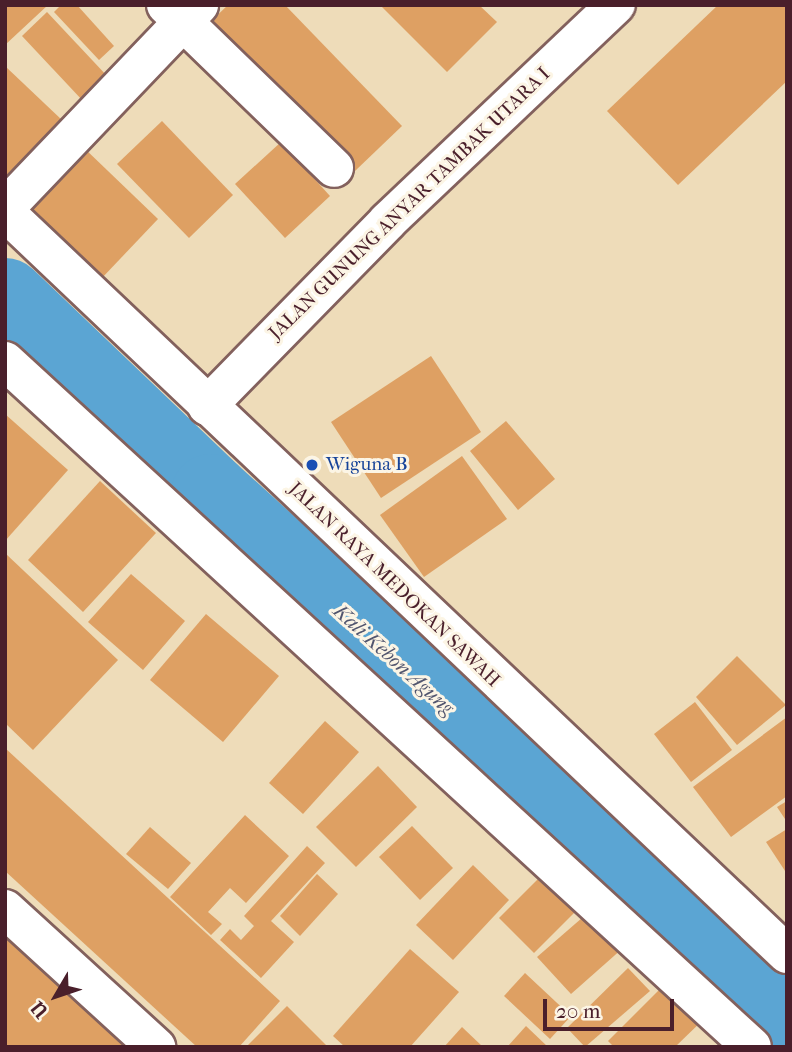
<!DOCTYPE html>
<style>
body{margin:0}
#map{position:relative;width:792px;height:1052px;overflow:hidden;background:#eedcb9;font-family:"IM FELL French Canon",serif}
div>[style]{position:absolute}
.river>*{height:79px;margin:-39.5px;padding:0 39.5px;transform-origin:39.5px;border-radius:39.5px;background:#5ba5d3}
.building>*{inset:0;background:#dea063}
.roads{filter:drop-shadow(2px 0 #83615d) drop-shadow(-2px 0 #83615d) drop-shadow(0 2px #83615d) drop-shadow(0 -2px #83615d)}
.minor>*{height:38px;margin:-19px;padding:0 19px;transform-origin:19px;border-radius:19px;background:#fff}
.dots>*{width:19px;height:19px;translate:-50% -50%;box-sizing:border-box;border:4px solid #fcf5e5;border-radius:50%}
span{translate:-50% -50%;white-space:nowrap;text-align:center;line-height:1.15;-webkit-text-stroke:6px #fcf5e5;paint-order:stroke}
.street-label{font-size:19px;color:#4a1f2b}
.transit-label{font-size:19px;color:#164399}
.left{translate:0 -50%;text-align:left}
.water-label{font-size:21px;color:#51556e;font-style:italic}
.frame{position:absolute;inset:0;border:7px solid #4a1f2b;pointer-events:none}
.north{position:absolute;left:21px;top:961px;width:70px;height:70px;-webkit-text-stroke:5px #fcf5e5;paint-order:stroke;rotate:231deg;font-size:19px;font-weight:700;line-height:28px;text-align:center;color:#4a1f2b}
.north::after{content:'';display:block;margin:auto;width:24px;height:32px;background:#4a1f2b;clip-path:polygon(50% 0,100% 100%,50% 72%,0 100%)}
.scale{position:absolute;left:543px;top:999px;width:131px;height:32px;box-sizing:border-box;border:4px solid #4a1f2b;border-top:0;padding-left:9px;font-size:21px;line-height:24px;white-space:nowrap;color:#4a1f2b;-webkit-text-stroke:5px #fcf5e5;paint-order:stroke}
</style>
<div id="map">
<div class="river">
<i style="left:5px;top:297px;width:284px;rotate:43.7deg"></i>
<i style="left:210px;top:493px;width:779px;rotate:42.19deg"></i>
</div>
<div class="building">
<i style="clip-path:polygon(5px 5px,48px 5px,5px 45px)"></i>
<i style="clip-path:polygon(61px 5px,77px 5px,114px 46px,99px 60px,54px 12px)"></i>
<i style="clip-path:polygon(228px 5px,285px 5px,402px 126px,355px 171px,209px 23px)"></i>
<i style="clip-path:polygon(380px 5px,479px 5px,497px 22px,447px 72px)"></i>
<i style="clip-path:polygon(718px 5px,787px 5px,787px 81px,678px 185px,607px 111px)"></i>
<i style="clip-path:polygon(47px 12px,108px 77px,83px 101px,22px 36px)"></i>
<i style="clip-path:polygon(5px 66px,63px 121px,5px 181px)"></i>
<i style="clip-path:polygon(162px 121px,233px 195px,189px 238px,117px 164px)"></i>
<i style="clip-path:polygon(281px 142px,330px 196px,285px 238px,235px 184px)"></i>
<i style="clip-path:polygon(83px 147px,158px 219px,101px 279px,27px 207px)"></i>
<i style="clip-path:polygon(431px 356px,481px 432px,381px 498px,331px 422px)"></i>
<i style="clip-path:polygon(5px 414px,68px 470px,5px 541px)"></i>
<i style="clip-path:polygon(506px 421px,555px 479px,518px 510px,470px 451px)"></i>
<i style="clip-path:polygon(462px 456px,507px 519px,424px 577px,380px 515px)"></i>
<i style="clip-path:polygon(100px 481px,156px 533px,83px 612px,28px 560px)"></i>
<i style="clip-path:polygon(5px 553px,118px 660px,33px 750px,5px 723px)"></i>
<i style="clip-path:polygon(131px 574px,185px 621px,143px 670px,88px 622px)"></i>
<i style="clip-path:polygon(206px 614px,279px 676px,223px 742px,150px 680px)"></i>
<i style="clip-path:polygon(737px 656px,786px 705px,737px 745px,696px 697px)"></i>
<i style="clip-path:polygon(695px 702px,732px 750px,691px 782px,654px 734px)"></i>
<i style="clip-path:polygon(787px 717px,787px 796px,731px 837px,693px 787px)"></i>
<i style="clip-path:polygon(325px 721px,359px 752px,303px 814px,269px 783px)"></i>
<i style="clip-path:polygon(5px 748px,280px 1001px,239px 1047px,197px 1047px,5px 871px)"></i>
<i style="clip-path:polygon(378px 766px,417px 807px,356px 867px,316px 827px)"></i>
<i style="clip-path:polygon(787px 801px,787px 822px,777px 807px)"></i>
<i style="clip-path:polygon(245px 815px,289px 856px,246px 903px,230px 888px,208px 912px,222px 924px,211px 935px,170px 897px)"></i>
<i style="clip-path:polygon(412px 826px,453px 868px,420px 900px,379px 857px)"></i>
<i style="clip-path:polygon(150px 827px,191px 863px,168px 889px,126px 854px)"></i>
<i style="clip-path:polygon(787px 829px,787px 874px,766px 842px)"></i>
<i style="clip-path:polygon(307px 846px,325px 863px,271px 921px,294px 942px,261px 978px,220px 940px,230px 929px,241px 940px,254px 926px,244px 916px)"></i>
<i style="clip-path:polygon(473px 865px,509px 900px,453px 960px,416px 925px)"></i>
<i style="clip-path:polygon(545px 872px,580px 907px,534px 953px,499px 918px)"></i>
<i style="clip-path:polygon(317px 874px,338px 894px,300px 936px,280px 916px)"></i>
<i style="clip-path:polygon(590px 911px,623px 948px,571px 994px,537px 957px)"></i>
<i style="clip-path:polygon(5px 934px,132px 1047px,5px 1047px)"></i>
<i style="clip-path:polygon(410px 949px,459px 992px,410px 1047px,345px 1047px,333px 1036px)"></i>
<i style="clip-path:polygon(628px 968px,650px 991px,585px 1047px,567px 1028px)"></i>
<i style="clip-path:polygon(525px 973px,571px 1016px,550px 1039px,504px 996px)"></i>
<i style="clip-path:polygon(669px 980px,706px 1017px,675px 1047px,614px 1047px,608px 1041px)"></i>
<i style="clip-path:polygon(287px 1006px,328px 1047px,246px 1047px)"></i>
<i style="clip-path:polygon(526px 1026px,548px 1047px,507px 1047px)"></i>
<i style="clip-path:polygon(462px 1027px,483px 1047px,444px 1047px)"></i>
</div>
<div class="roads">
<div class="minor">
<i style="left:166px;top:5px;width:234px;rotate:44.1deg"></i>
<i style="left:5px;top:208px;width:281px;rotate:-46.3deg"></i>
<i style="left:5px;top:212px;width:1078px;rotate:43.5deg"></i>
<i style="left:5px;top:361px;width:1014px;rotate:42.56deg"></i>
<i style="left:207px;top:406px;width:259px;rotate:-45.6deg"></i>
<i style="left:388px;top:221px;width:314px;rotate:-43.5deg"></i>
<i style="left:5px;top:909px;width:205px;rotate:42.4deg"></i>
</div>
</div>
<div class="dots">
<i style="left:312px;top:465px;background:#1a4fb4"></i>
</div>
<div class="street-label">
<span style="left:410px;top:204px;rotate:-44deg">JALAN GUNUNG ANYAR TAMBAK UTARA I</span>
<span style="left:394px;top:585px;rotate:44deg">JALAN RAYA MEDOKAN SAWAH</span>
</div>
<div class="transit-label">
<span class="left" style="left:326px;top:465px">Wiguna B</span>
</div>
<div class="water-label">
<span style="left:394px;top:659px;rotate:42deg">Kali Kebon Agung</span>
</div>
<div class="frame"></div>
<div class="north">U</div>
<div class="scale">20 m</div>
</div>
